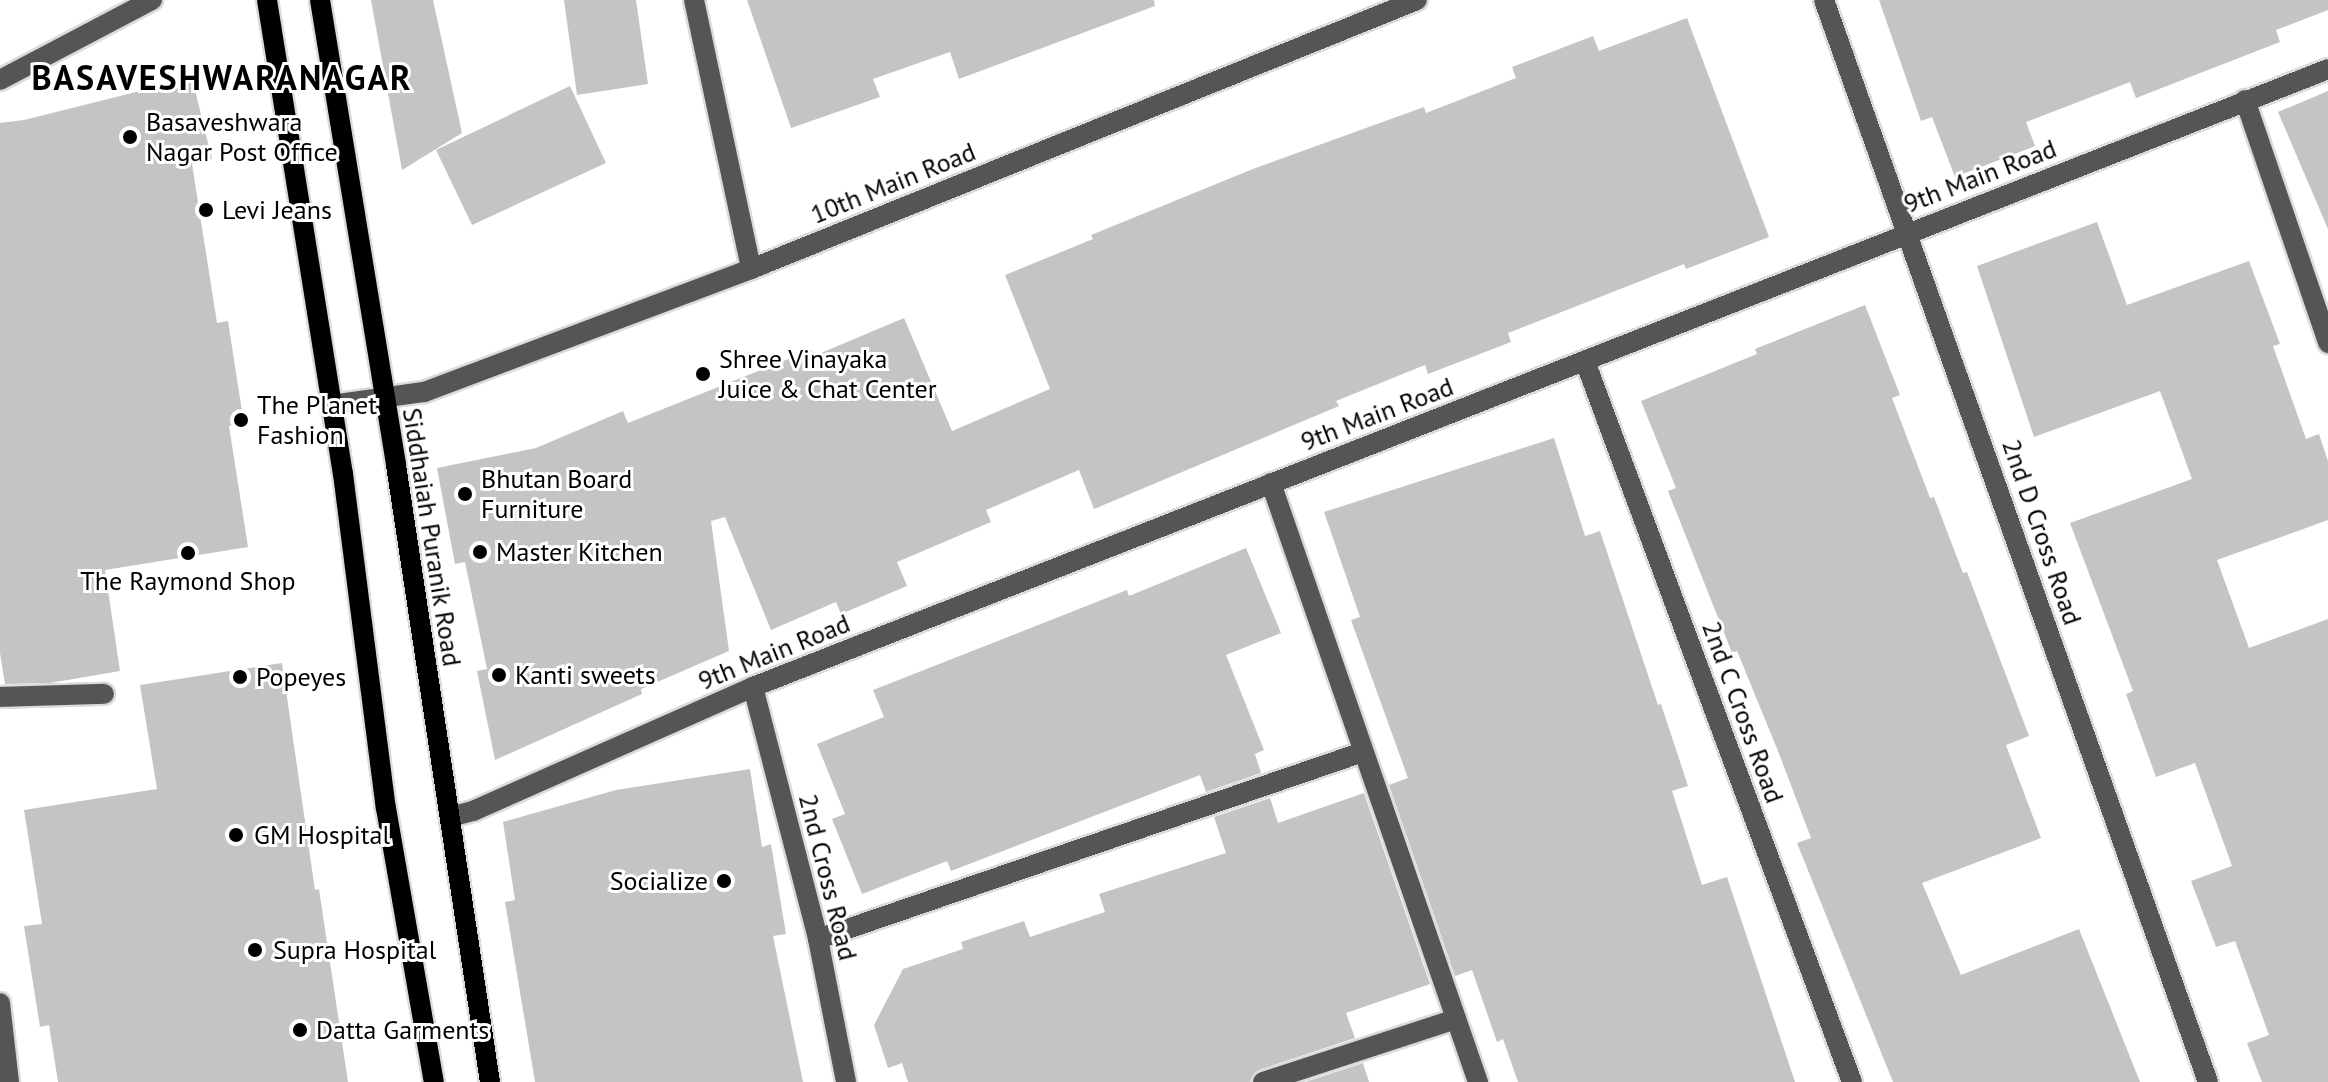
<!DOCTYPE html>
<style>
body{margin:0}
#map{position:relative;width:2328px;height:1082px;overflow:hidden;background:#fff;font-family:"PT Sans",sans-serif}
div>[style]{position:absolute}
.building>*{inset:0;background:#c4c4c4}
.roads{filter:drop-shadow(2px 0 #dbdbdb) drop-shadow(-2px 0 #dbdbdb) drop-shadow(0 2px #dbdbdb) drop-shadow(0 -2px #dbdbdb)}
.minor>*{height:20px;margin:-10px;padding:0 10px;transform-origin:10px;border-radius:10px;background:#555}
.major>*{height:20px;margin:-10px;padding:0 10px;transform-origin:10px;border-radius:10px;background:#000}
.dots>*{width:22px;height:22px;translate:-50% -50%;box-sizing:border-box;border:4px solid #fff;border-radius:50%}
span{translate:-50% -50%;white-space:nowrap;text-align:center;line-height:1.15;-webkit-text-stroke:6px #fff;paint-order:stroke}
.poi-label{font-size:26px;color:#000}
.left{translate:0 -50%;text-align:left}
.right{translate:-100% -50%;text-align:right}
.street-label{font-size:26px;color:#000}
.district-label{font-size:34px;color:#000;font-weight:700;letter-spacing:2px}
</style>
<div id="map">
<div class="building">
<i style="clip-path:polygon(371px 0,433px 0,462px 133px,402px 170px)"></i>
<i style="clip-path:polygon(564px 0,636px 0,648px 84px,577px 95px)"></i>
<i style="clip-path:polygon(747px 0,1154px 0,1155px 6px,959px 79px,950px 52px,873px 79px,880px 97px,791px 128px)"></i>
<i style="clip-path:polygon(1879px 0,2328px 0,2328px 10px,2276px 30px,2280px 42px,2136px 98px,2130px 82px,2026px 122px,2035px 146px,1955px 177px,1932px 117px,1921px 121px)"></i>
<i style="clip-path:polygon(1687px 18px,1769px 237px,1686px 269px,1684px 264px,1508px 333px,1511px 342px,1428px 374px,1425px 365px,1336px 401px,1339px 406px,1094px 509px,1079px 470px,986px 510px,991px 522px,897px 562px,907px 586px,841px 614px,836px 602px,771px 630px,725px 517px,711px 521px,729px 651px,641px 689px,642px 694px,495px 760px,477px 671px,487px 669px,465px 562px,455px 564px,437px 468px,536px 448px,623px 411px,628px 423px,811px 350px,814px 356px,904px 318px,952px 431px,1050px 389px,1005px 275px,1093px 239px,1091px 235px,1253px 169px,1424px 107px,1426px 113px,1516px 78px,1512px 67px,1593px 36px,1599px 51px)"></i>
<i style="clip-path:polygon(192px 78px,212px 159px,192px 164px,217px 323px,228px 321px,244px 424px,229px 426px,248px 547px,105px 570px,120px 671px,50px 683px,5px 684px,0 653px,0 123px,24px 120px)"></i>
<i style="clip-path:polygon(570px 86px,606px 163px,472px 225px,436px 150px)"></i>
<i style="clip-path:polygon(2328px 91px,2328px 229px,2278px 112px)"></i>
<i style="clip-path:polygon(2097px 222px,2127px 305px,2249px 261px,2280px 344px,2273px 346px,2306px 439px,2319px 434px,2328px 461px,2328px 520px,2217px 560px,2249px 648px,2328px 619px,2328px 1082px,2262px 1082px,2247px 1043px,2269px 1035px,2235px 941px,2216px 947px,2191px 881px,2232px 866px,2195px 763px,2156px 777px,2126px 694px,2133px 691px,2070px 523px,2192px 479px,2160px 391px,2034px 437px,1977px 266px)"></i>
<i style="clip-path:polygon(1865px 305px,1900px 395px,1892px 398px,1930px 498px,1934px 497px,1963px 573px,1967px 572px,2029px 736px,2006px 745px,2041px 838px,1922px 883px,1961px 975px,2079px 929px,2140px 1082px,1893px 1082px,1797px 843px,1811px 838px,1778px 751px,1737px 651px,1732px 653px,1668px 491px,1676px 488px,1641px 401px,1757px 354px,1755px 349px)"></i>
<i style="clip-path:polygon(1554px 438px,1585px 536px,1600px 531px,1658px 705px,1661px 704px,1688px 786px,1672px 791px,1702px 885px,1727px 877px,1795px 1082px,1518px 1082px,1503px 1039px,1497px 1042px,1472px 970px,1455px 976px,1389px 785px,1408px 778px,1351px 620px,1360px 617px,1324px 512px)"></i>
<i style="clip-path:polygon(1246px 548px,1281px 633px,1226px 655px,1264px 750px,1255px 754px,1261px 773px,1206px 792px,1200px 775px,951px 871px,947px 861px,862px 894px,832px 819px,845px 814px,817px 744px,884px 717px,873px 690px,1127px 590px,1129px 596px)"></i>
<i style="clip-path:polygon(282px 663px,315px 890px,319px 889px,348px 1082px,58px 1082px,49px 1025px,40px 1027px,24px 926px,42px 924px,24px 810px,157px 789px,140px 685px)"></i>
<i style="clip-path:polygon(750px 769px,762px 847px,771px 844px,786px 934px,773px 936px,803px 1082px,535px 1082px,505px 902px,515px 900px,503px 822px,616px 790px)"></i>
<i style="clip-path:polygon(1364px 793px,1430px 984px,1346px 1013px,1355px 1038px,1259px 1070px,1250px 1082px,908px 1082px,902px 1063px,888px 1068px,874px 1025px,903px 969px,963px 949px,961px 942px,1024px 921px,1030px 937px,1105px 912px,1099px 894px,1226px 853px,1214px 817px,1270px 798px,1278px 823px)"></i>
<i style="clip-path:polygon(1363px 1063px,1369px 1082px,1305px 1082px)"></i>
</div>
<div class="roads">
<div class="minor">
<i style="left:694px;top:0;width:275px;rotate:78deg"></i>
<i style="left:1824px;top:0;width:1148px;rotate:70.46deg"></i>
<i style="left:0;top:80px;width:172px;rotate:-27.8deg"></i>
<i style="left:2245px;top:100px;width:257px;rotate:71.1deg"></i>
<i style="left:1585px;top:361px;width:769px;rotate:69.68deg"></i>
<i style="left:331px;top:405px;width:94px;rotate:-8deg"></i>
<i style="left:424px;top:392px;width:349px;rotate:-20.6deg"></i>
<i style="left:751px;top:269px;width:718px;rotate:-21.99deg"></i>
<i style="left:1271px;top:483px;width:634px;rotate:70.94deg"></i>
<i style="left:753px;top:687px;width:260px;rotate:75.5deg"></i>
<i style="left:818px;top:939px;width:146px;rotate:78.9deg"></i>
<i style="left:0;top:697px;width:104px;rotate:-1.7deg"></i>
<i style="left:450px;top:817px;width:24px;rotate:-15deg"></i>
<i style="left:473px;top:811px;width:306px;rotate:-23.9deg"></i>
<i style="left:753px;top:687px;width:1692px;rotate:-21.42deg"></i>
<i style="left:818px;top:939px;width:576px;rotate:-18.94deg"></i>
<i style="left:0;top:1003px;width:80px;rotate:83.5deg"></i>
<i style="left:1263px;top:1082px;width:203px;rotate:-18.1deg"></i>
</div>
<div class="major">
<i style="left:267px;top:0;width:480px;rotate:80.9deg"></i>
<i style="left:343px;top:474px;width:337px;rotate:82.7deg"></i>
<i style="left:386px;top:808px;width:278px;rotate:80.1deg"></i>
<i style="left:320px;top:0;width:471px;rotate:80.7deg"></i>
<i style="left:396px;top:465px;width:624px;rotate:81.34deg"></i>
</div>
</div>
<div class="dots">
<i style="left:130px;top:137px;background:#000"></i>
<i style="left:206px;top:210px;background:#000"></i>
<i style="left:703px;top:374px;background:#000"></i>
<i style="left:241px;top:420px;background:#000"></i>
<i style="left:465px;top:494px;background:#000"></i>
<i style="left:480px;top:552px;background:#000"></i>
<i style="left:188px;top:553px;background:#000"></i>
<i style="left:499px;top:675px;background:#000"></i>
<i style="left:240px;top:677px;background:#000"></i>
<i style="left:236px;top:835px;background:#000"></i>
<i style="left:724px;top:881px;background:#000"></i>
<i style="left:255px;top:950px;background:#000"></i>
<i style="left:300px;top:1030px;background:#000"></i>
</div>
<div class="poi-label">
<span class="left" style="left:146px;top:137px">Basaveshwara<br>Nagar Post Office</span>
<span class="left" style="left:222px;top:210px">Levi Jeans</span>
<span class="left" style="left:719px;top:374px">Shree Vinayaka<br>Juice &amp; Chat Center</span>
<span class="left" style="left:257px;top:420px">The Planet<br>Fashion</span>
<span class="left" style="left:481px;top:494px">Bhutan Board<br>Furniture</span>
<span class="left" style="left:496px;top:552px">Master Kitchen</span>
<span style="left:188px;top:581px">The Raymond Shop</span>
<span class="left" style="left:515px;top:675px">Kanti sweets</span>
<span class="left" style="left:256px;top:677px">Popeyes</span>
<span class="left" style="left:254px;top:835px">GM Hospital</span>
<span class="right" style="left:708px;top:881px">Socialize</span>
<span class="left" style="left:273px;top:950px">Supra Hospital</span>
<span class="left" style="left:316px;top:1030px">Datta Garments</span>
</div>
<div class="street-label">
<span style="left:1980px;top:176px;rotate:-21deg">9th Main Road</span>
<span style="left:893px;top:183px;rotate:-22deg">10th Main Road</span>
<span style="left:1377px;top:414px;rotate:-21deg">9th Main Road</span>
<span style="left:2042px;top:532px;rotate:71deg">2nd D Cross Road</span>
<span style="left:432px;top:537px;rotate:81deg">Siddhaiah Puranik Road</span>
<span style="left:774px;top:652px;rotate:-22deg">9th Main Road</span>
<span style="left:1743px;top:712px;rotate:70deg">2nd C Cross Road</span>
<span style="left:828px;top:877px;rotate:76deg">2nd Cross Road</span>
</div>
<div class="district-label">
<span style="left:222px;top:78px">BASAVESHWARANAGAR</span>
</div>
</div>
